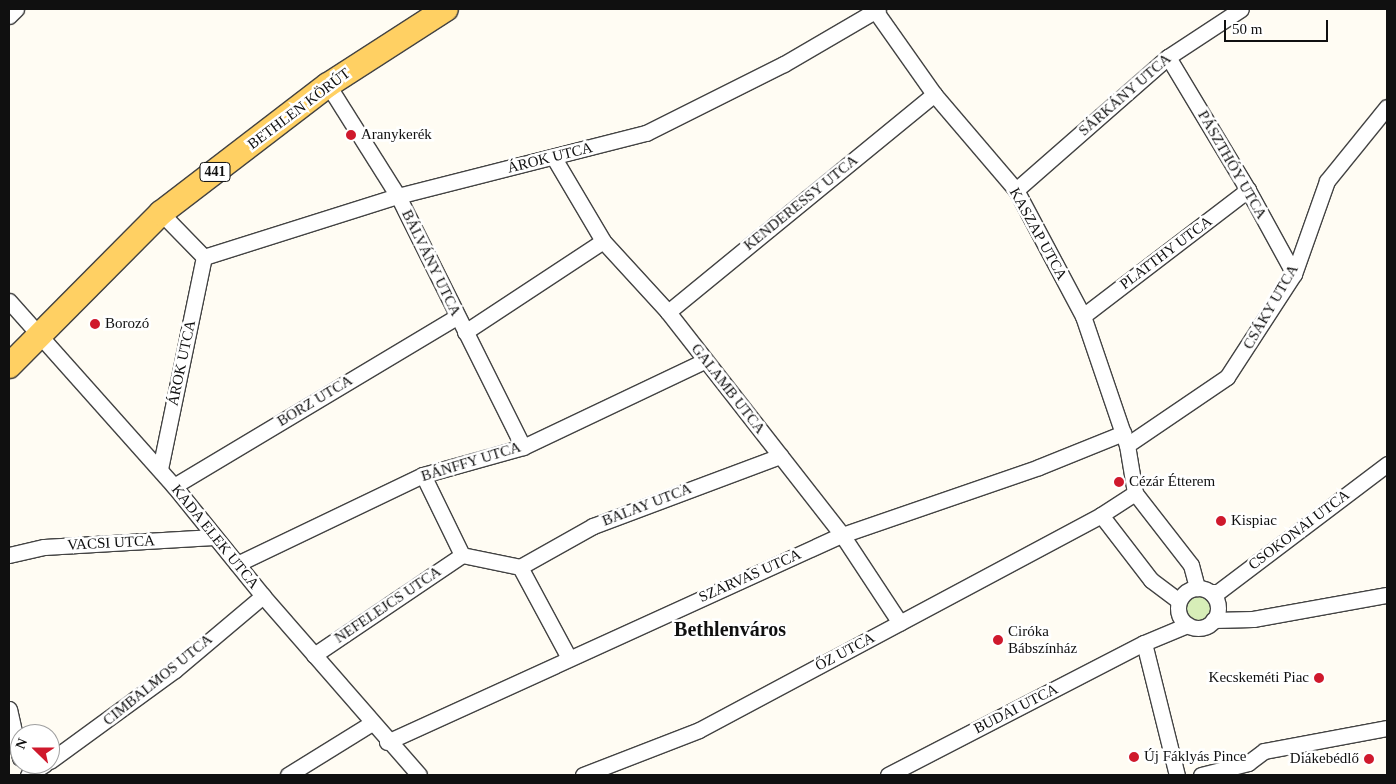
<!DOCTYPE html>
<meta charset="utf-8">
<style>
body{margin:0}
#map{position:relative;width:1396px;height:784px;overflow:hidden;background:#fffcf3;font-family:Georgia,serif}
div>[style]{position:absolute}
.green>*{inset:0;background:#d7eeb8}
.round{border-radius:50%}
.roads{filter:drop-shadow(1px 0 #434343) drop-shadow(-1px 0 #434343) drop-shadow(0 1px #434343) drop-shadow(0 -1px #434343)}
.minor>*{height:15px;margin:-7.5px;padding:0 7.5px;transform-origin:7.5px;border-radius:7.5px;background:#fff}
.minor>.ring{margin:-7.5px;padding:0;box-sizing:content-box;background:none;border:15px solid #fff;border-radius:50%}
.primary>*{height:24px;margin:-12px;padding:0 12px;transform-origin:12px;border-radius:12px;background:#ffd063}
.dots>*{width:14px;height:14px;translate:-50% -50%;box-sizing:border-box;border:2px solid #fff;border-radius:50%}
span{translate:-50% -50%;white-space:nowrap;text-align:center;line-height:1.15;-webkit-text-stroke:5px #fff;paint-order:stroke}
.shield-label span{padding:1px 4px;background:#fff;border:1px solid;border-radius:4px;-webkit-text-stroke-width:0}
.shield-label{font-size:14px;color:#101010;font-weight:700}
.street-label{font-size:15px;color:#101010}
.poi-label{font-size:15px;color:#101010}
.left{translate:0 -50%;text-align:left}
.right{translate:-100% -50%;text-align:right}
.district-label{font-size:20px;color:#101010;font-weight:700}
.frame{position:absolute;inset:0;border:10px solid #101010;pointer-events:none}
.north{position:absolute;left:10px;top:724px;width:50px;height:50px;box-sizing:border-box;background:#fff;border:1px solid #9f9f9f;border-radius:50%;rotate:292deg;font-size:14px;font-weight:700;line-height:20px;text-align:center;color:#101010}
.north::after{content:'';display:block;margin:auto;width:18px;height:22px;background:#cf192c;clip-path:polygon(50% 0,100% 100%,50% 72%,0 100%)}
.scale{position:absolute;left:1224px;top:20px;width:104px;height:22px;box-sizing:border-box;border:2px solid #101010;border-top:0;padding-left:6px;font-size:15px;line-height:18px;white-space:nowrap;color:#101010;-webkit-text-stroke:4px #fff;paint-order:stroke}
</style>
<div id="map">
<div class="green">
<i class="round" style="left:1184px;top:594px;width:28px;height:28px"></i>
</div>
<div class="roads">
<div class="minor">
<i style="left:874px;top:9px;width:104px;rotate:54.8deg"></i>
<i style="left:934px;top:94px;width:126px;rotate:49.5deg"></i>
<i style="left:1016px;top:190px;width:143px;rotate:62deg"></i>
<i style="left:1083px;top:316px;width:136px;rotate:71.2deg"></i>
<i style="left:1127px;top:445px;width:49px;rotate:80.5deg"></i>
<i style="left:1135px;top:493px;width:91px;rotate:52.1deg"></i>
<i style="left:1191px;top:565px;width:24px;rotate:75deg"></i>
<i style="left:9px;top:16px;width:10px;rotate:-45deg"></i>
<i style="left:1168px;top:57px;width:155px;rotate:59deg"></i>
<i style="left:1248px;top:190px;width:96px;rotate:61.3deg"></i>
<i style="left:328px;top:85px;width:131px;rotate:57.8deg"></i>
<i style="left:398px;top:196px;width:280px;rotate:63.5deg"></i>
<i style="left:554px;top:158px;width:96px;rotate:59.4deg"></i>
<i style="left:603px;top:241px;width:96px;rotate:47.5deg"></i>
<i style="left:668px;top:312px;width:283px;rotate:52deg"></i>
<i style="left:842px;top:535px;width:105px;rotate:56.6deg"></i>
<i style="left:1016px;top:190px;width:202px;rotate:-41.2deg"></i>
<i style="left:1168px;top:57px;width:87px;rotate:-33.3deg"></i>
<i style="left:161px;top:213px;width:62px;rotate:45.7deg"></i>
<i style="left:204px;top:257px;width:203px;rotate:-17.5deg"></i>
<i style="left:398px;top:196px;width:256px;rotate:-14.3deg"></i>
<i style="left:646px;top:133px;width:154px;rotate:-26.6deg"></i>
<i style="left:784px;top:64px;width:109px;rotate:-30.3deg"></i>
<i style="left:9px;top:301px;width:248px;rotate:48.3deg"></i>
<i style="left:174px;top:486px;width:141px;rotate:51deg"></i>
<i style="left:263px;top:596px;width:237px;rotate:48.9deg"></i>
<i style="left:668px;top:312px;width:344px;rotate:-39.3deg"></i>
<i style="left:1083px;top:316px;width:208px;rotate:-37.4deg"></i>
<i style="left:465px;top:332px;width:165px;rotate:-33.4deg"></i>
<i style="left:1127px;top:445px;width:121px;rotate:-34.2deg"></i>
<i style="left:1227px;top:377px;width:123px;rotate:-57deg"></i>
<i style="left:1294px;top:274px;width:99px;rotate:-70.5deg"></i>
<i style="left:1327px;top:181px;width:95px;rotate:-51deg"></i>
<i style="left:160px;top:469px;width:217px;rotate:-78.3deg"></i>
<i style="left:423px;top:475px;width:89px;rotate:64deg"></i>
<i style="left:462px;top:555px;width:59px;rotate:11.7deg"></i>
<i style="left:520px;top:567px;width:103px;rotate:61.7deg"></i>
<i style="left:174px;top:486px;width:329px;rotate:-30.9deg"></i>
<i style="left:1135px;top:493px;width:40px;rotate:147.1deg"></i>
<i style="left:1101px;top:515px;width:82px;rotate:52.4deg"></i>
<i style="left:1151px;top:580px;width:35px;rotate:37deg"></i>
<i style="left:9px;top:555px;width:36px;rotate:-13deg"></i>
<i style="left:44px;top:547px;width:170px;rotate:-3.4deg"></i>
<i style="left:237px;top:564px;width:206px;rotate:-25.6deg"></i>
<i style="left:423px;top:475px;width:104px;rotate:-15.6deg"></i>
<i style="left:523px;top:447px;width:200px;rotate:-25.4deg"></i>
<i style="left:520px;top:567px;width:84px;rotate:-29.3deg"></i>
<i style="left:593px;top:526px;width:200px;rotate:-20.5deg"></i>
<i class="ring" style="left:1178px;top:588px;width:25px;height:25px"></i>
<i style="left:1210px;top:592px;width:8px"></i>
<i style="left:1218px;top:592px;width:212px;rotate:-37.1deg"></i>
<i style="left:1213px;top:620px;width:40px;rotate:-1.4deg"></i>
<i style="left:1253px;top:619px;width:136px;rotate:-10.2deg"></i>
<i style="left:1144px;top:643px;width:136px;rotate:76deg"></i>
<i style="left:314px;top:655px;width:179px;rotate:-34deg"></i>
<i style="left:9px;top:709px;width:50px;rotate:77.3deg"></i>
<i style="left:387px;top:742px;width:500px;rotate:-24.5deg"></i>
<i style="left:842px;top:535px;width:208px;rotate:-19deg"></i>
<i style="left:1039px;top:467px;width:91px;rotate:-22deg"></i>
<i style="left:50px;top:761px;width:155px;rotate:-36.1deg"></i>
<i style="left:175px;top:670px;width:115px;rotate:-40.1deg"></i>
<i style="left:28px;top:775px;width:20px;rotate:-33deg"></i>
<i style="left:288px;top:775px;width:99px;rotate:-31.8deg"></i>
<i style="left:583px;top:775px;width:124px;rotate:-21.2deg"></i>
<i style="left:699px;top:730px;width:456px;rotate:-28.1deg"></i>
<i style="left:888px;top:775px;width:288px;rotate:-27.3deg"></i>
<i style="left:1144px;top:643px;width:47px;rotate:-22.7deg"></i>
<i style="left:1201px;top:775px;width:49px;rotate:-14.3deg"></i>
<i style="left:1248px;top:763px;width:20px;rotate:-37deg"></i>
<i style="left:1264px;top:751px;width:125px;rotate:-10.6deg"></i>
</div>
<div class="primary">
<i style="left:9px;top:366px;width:216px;rotate:-45.2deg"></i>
<i style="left:161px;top:213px;width:210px;rotate:-37.5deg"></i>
<i style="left:328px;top:85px;width:140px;rotate:-32.8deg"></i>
</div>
</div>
<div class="dots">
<i style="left:351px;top:135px;background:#cf192c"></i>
<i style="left:95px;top:324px;background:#cf192c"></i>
<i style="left:1119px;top:482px;background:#cf192c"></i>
<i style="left:1221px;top:521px;background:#cf192c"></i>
<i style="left:998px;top:640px;background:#cf192c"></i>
<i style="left:1319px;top:678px;background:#cf192c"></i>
<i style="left:1134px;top:757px;background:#cf192c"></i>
<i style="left:1369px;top:759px;background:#cf192c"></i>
</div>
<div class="shield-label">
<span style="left:215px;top:172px">441</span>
</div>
<div class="street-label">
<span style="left:1125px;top:95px;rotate:-41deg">SÁRKÁNY UTCA</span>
<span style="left:299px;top:109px;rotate:-37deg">BETHLEN KÖRÚT</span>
<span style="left:550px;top:158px;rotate:-14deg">ÁROK UTCA</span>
<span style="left:1232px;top:165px;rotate:60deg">PÁSZTHÓY UTCA</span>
<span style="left:801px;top:203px;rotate:-39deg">KENDERESSY UTCA</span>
<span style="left:1038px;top:234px;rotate:61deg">KASZAP UTCA</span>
<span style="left:1166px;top:253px;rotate:-37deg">PLATTHY UTCA</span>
<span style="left:431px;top:263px;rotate:64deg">BÁLVÁNY UTCA</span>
<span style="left:1271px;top:307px;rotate:-60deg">CSÁKY UTCA</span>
<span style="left:182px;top:363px;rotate:-78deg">ÁROK UTCA</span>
<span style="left:728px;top:389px;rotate:52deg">GALAMB UTCA</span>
<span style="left:315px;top:401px;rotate:-31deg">BORZ UTCA</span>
<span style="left:471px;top:462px;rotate:-17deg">BÁNFFY UTCA</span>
<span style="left:647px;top:505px;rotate:-21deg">BALAY UTCA</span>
<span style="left:1299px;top:530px;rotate:-37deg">CSOKONAI UTCA</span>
<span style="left:215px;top:537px;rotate:51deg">KADA ELEK UTCA</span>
<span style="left:111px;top:543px;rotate:-3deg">VACSI UTCA</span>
<span style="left:750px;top:576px;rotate:-24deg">SZARVAS UTCA</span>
<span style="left:388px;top:605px;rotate:-34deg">NEFELEJCS UTCA</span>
<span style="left:845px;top:652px;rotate:-28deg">ŐZ UTCA</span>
<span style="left:158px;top:680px;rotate:-39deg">CIMBALMOS UTCA</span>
<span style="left:1016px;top:709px;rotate:-27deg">BUDAI UTCA</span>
</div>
<div class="poi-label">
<span class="left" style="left:361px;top:135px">Aranykerék</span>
<span class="left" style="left:105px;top:324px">Borozó</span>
<span class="left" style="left:1129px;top:482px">Cézár Étterem</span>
<span class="left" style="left:1231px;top:521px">Kispiac</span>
<span class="left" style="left:1008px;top:640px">Ciróka<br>Bábszínház</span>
<span class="right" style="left:1309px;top:678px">Kecskeméti Piac</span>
<span class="left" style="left:1144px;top:757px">Új Fáklyás Pince</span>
<span class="right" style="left:1359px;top:759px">Diákebédlő</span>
</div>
<div class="district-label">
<span style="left:730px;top:629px">Bethlenváros</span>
</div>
<div class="frame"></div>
<div class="north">N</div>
<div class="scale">50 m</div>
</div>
